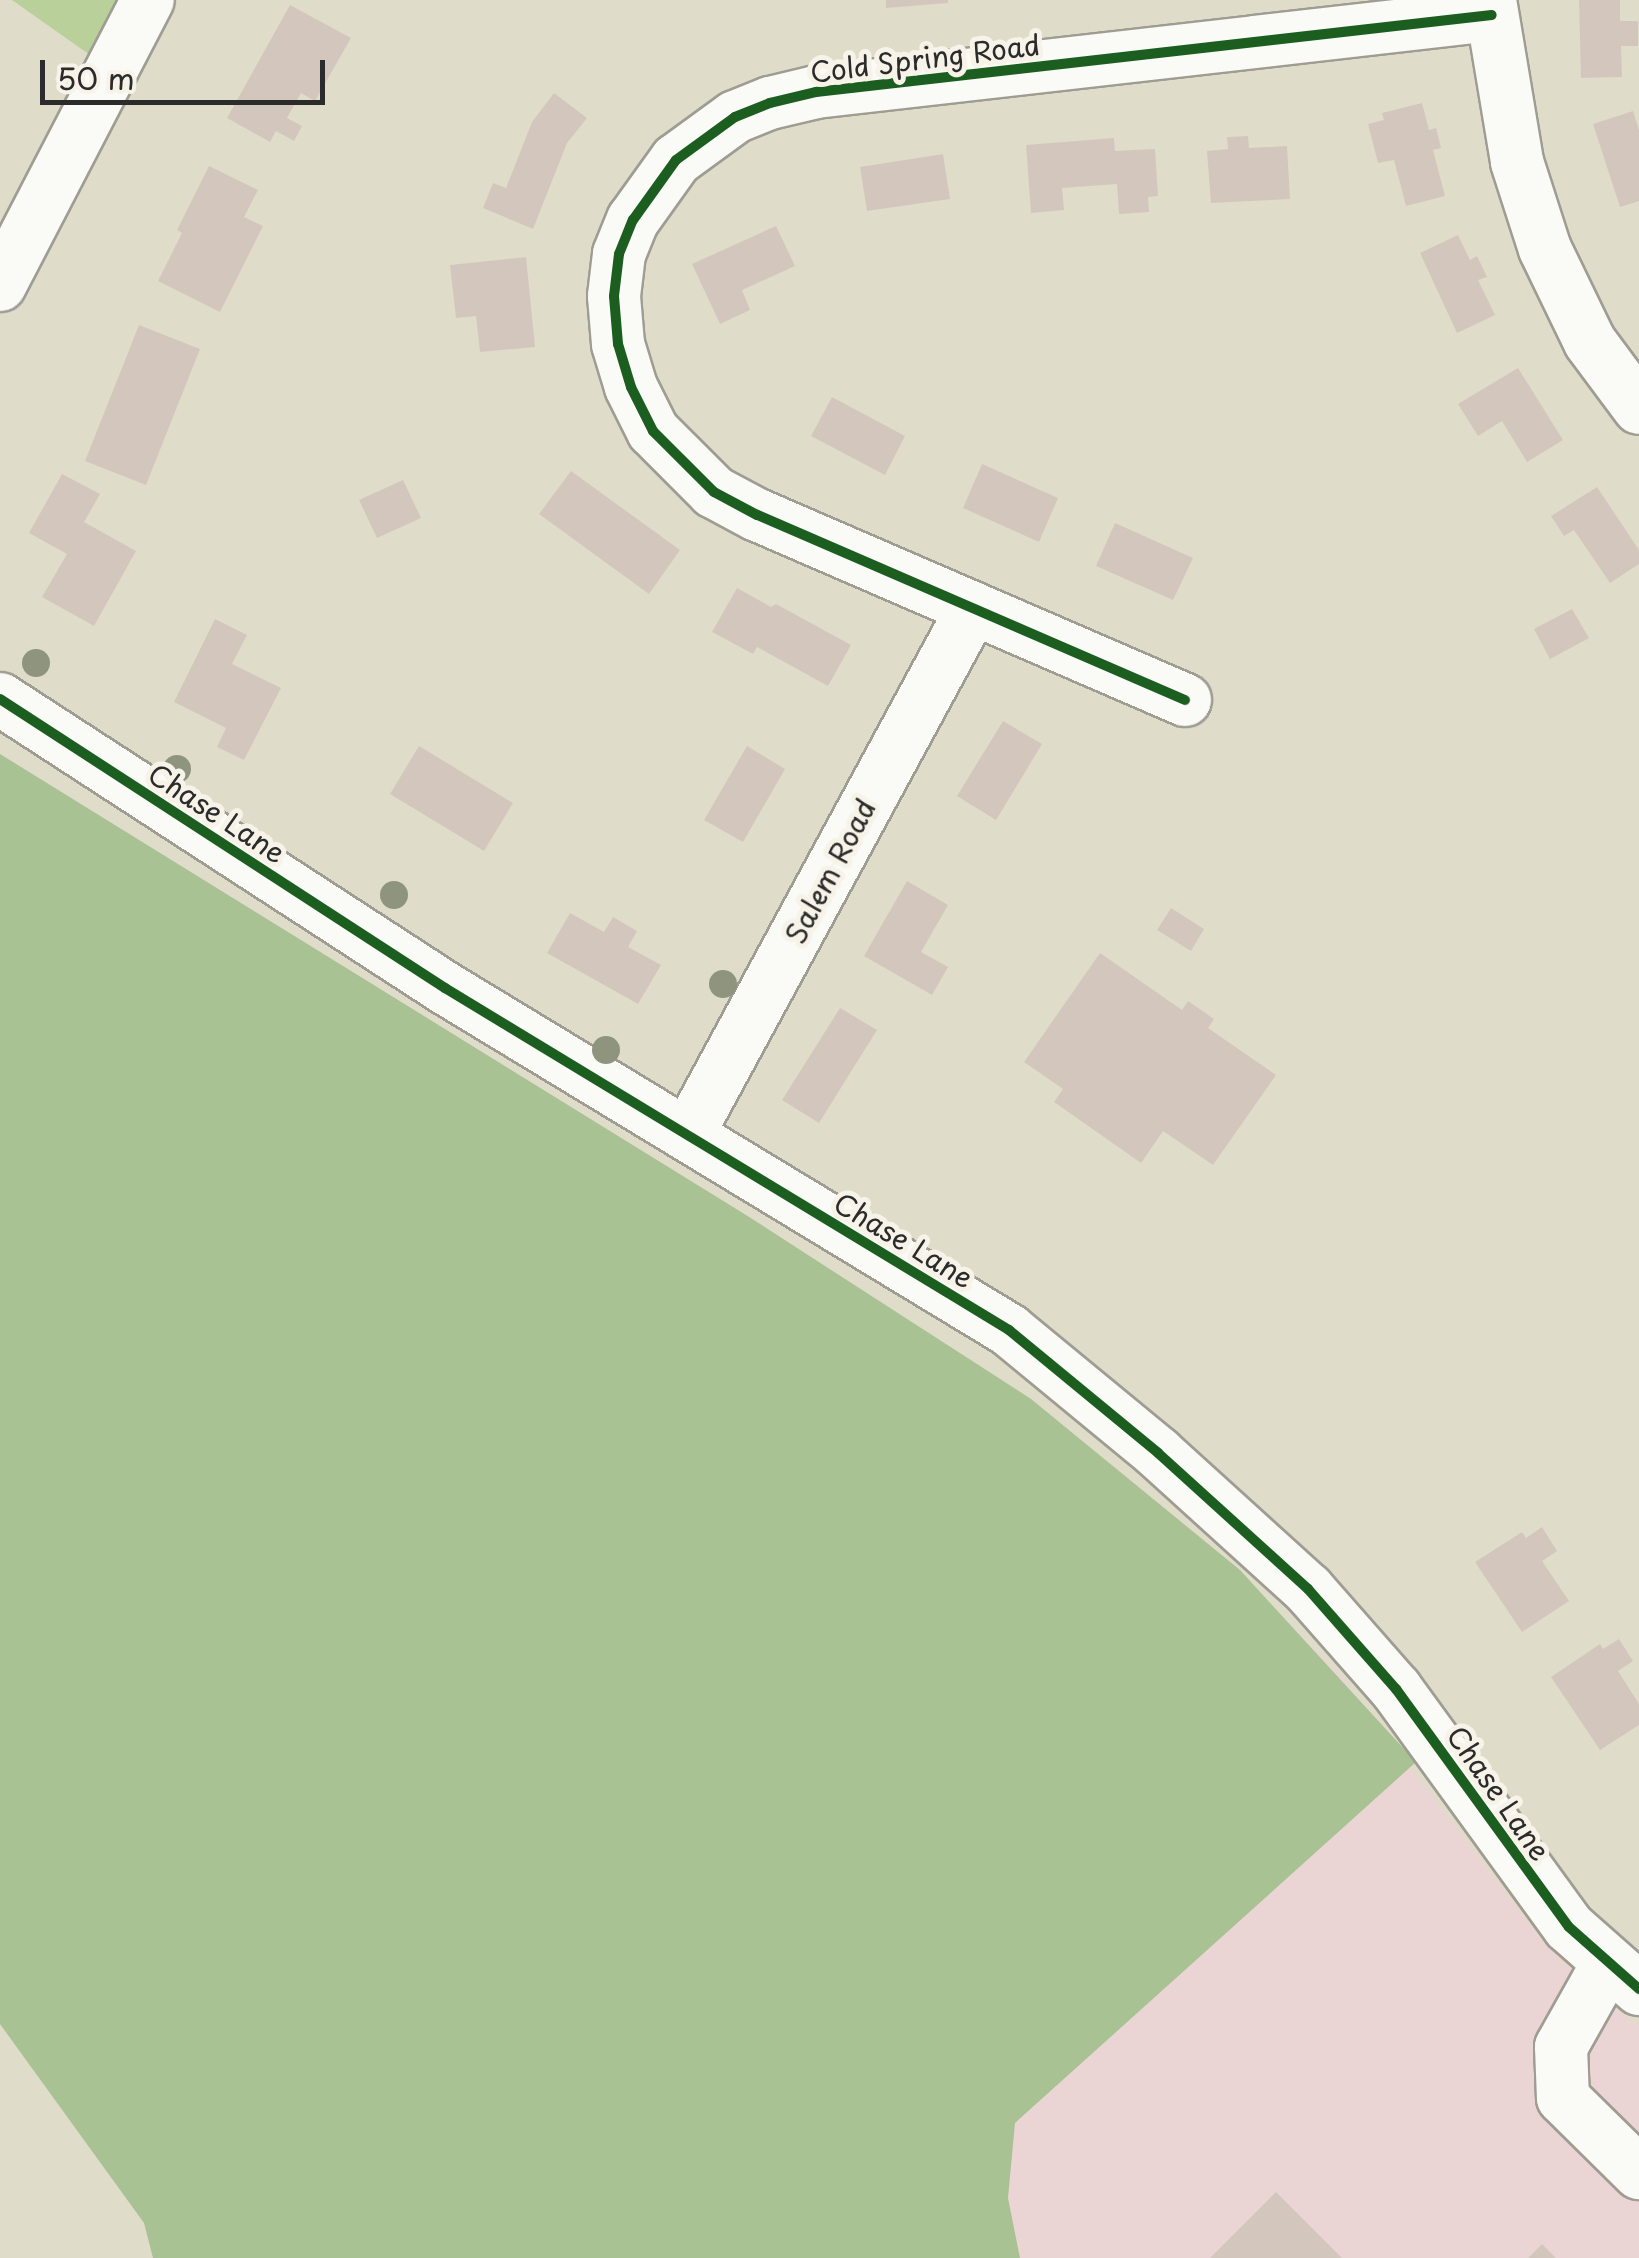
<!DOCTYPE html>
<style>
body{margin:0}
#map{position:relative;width:1639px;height:2258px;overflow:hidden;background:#e0dcca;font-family:"Playpen Sans",sans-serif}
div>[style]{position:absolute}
.built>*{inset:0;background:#ebd5d4}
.green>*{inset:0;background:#bad09b}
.forest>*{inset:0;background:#a8c293}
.building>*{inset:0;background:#d3c7bd}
.roads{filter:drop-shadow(2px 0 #9f9c92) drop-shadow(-2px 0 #9f9c92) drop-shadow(0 2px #9f9c92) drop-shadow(0 -2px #9f9c92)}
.minor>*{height:52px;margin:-26px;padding:0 26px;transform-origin:26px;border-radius:26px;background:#fafaf7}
.cycleway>*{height:10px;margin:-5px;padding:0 5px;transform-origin:5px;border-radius:5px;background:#1b5e20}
.trees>*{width:28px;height:28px;margin:-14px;border-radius:50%;background:#8f947f}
span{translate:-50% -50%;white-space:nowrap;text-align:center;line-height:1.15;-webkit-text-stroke:10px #f7f3e8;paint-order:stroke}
.street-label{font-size:28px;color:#2b2b2b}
.scale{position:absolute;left:40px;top:60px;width:285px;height:45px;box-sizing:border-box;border:5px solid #2b2b2b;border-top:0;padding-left:12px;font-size:30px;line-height:35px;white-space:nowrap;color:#2b2b2b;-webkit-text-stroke:8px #f7f3e8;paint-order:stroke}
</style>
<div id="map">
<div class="built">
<i style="clip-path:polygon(1277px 1612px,1341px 1676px,1543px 1942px,1600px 1997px,1639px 2026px,1639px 2258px,395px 2258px)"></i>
</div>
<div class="green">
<i style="clip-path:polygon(12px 0,127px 0,97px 60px)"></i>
</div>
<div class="forest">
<i style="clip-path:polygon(0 754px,746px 1215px,1031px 1399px,1240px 1570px,1416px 1762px,1015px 2123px,1008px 2198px,1020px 2258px,153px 2258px,144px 2223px,0 2024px)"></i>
</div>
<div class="building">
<i style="clip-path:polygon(886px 0,948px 0,948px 3px,886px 8px)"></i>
<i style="clip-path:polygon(1579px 0,1620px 0,1620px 21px,1638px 21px,1638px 46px,1621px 46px,1622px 77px,1581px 78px)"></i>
<i style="clip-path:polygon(290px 5px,351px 38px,315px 101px,301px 93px,287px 118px,302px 126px,294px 141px,276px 131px,270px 142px,227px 118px)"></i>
<i style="clip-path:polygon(554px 93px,587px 118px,567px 143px,533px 229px,483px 208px,493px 183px,506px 188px,532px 122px)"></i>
<i style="clip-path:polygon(1422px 103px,1429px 130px,1436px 128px,1441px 148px,1433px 150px,1445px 196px,1406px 206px,1394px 160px,1378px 163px,1368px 124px,1384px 120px,1382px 113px)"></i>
<i style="clip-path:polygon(1633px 111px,1639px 130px,1639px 201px,1620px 207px,1593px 124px)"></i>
<i style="clip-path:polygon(1248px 136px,1249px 148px,1287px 146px,1290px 199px,1211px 203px,1207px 151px,1228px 149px,1227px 137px)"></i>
<i style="clip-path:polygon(1114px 138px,1115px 151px,1155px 149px,1158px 196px,1148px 197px,1149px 212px,1119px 214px,1117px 184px,1062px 188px,1064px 210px,1031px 213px,1026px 145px)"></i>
<i style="clip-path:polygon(943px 154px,950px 199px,867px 211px,860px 167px)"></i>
<i style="clip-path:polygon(209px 166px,258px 190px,244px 217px,263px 226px,220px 312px,158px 281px,182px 233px,177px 230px)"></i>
<i style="clip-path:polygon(776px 226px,795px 266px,742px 290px,750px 310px,720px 324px,692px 264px)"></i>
<i style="clip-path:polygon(1458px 235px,1470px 260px,1477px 256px,1487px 277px,1478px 280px,1495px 315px,1457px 333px,1420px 253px)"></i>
<i style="clip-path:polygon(526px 257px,535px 347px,480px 352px,476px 316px,456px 318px,450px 265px)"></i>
<i style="clip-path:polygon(139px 325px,200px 349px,146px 485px,85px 461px)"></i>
<i style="clip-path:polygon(1518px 368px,1563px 440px,1527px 462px,1502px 421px,1478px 436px,1458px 404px)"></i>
<i style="clip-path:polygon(832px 397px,905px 436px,885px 475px,811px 436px)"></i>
<i style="clip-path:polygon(982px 464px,1058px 498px,1039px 542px,963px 508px)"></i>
<i style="clip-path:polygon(571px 471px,680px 550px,649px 594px,539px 514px)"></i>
<i style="clip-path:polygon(62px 474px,100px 494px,84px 522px,136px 551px,94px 626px,42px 597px,67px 554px,29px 533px)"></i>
<i style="clip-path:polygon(403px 480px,421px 518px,377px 538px,359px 500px)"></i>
<i style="clip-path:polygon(1597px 487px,1639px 550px,1639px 564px,1610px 583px,1574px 530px,1564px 536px,1551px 516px)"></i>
<i style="clip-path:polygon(1115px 523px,1193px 558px,1173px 600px,1096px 566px)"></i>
<i style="clip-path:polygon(737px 588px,771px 607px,776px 604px,851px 645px,828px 686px,757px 647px,753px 654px,712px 632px)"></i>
<i style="clip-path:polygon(1572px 609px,1589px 638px,1550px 659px,1534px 629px)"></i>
<i style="clip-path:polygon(215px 619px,247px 635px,232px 664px,281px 688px,244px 760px,217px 747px,226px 728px,174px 702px)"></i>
<i style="clip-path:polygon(1003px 721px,1042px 744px,996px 820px,957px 796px)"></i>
<i style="clip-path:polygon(419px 746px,513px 803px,484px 851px,390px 794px)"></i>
<i style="clip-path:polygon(747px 746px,785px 769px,743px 842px,704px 820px)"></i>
<i style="clip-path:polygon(907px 881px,948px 905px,921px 952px,948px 967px,932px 995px,864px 956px)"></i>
<i style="clip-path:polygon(1171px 908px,1204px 929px,1191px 951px,1157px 930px)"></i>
<i style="clip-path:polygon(570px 913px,604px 932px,613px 917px,637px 931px,628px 947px,661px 965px,638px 1004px,547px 953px)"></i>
<i style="clip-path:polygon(1100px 953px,1182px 1010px,1188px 1001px,1214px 1019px,1208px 1028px,1276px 1075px,1213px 1165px,1163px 1131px,1141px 1163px,1054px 1102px,1063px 1089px,1024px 1062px)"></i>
<i style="clip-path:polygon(840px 1008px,877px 1030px,819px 1123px,782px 1100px)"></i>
<i style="clip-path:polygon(1542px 1527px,1557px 1551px,1542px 1561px,1569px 1601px,1522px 1632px,1475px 1562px,1522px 1532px,1526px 1538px)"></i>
<i style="clip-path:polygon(1619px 1639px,1633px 1661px,1618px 1671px,1639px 1704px,1639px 1725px,1600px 1750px,1551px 1677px,1600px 1644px,1603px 1649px)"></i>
<i style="clip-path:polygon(1276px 2192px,1342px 2258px,1210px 2258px)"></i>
<i style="clip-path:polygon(1542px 2244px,1556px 2258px,1528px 2258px)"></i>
</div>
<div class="roads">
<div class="minor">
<i style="left:1490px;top:0;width:164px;rotate:80.5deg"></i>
<i style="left:1517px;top:162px;width:91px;rotate:72.2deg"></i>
<i style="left:1545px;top:249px;width:103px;rotate:64.2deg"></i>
<i style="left:1590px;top:342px;width:82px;rotate:53.4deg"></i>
<i style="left:0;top:285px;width:321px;rotate:-62.6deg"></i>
<i style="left:0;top:699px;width:531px;rotate:33deg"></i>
<i style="left:445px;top:988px;width:660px;rotate:31.23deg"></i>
<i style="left:1009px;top:1330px;width:193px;rotate:39.5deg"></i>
<i style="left:1158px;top:1453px;width:202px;rotate:42.2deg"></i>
<i style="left:1308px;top:1589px;width:133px;rotate:48.7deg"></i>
<i style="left:1396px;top:1689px;width:294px;rotate:54deg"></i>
<i style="left:1569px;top:1927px;width:94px;rotate:41.5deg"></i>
<i style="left:1185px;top:700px;width:466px;rotate:-156.6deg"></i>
<i style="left:757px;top:515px;width:49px;rotate:-151.9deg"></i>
<i style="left:714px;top:492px;width:86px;rotate:-135deg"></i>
<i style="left:653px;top:431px;width:49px;rotate:-116.6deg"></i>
<i style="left:631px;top:387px;width:45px;rotate:-106.8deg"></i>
<i style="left:618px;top:344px;width:48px;rotate:-94.8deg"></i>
<i style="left:614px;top:296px;width:42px;rotate:-83.2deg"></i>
<i style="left:619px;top:254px;width:37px;rotate:-68deg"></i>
<i style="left:633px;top:220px;width:74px;rotate:-54.4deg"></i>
<i style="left:676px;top:160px;width:73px;rotate:-36.1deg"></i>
<i style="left:735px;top:117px;width:38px;rotate:-22deg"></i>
<i style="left:770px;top:103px;width:47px;rotate:-13.4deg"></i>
<i style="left:816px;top:92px;width:680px;rotate:-6.5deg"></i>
<i style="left:688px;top:1134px;width:598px;rotate:-61.55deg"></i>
<i style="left:1607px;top:1965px;width:94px;rotate:119.3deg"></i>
<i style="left:1561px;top:2047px;width:51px;rotate:87.8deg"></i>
<i style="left:1563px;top:2098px;width:107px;rotate:44.6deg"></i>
</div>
</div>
<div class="cycleway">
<i style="left:0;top:699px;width:531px;rotate:33deg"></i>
<i style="left:445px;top:988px;width:660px;rotate:31.23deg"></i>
<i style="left:1009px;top:1330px;width:193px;rotate:39.5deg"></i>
<i style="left:1158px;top:1453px;width:202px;rotate:42.2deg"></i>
<i style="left:1308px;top:1589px;width:133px;rotate:48.7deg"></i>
<i style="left:1396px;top:1689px;width:294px;rotate:54deg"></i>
<i style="left:1569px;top:1927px;width:94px;rotate:41.5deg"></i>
<i style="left:1185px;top:700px;width:466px;rotate:-156.6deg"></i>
<i style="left:757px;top:515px;width:49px;rotate:-151.9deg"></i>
<i style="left:714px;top:492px;width:86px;rotate:-135deg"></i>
<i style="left:653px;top:431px;width:49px;rotate:-116.6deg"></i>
<i style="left:631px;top:387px;width:45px;rotate:-106.8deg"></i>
<i style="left:618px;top:344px;width:48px;rotate:-94.8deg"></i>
<i style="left:614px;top:296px;width:42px;rotate:-83.2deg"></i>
<i style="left:619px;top:254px;width:37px;rotate:-68deg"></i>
<i style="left:633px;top:220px;width:74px;rotate:-54.4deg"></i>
<i style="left:676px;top:160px;width:73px;rotate:-36.1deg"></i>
<i style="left:735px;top:117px;width:38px;rotate:-22deg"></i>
<i style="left:770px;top:103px;width:47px;rotate:-13.4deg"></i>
<i style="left:816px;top:92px;width:680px;rotate:-6.5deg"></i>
</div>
<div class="trees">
<i style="left:36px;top:663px"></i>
<i style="left:177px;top:769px"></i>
<i style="left:394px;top:895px"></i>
<i style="left:723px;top:984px"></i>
<i style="left:606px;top:1050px"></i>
</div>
<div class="street-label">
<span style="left:925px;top:58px;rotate:-7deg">Cold Spring Road</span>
<span style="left:217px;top:813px;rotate:33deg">Chase Lane</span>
<span style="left:830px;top:871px;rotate:-62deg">Salem Road</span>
<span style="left:904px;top:1240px;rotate:31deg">Chase Lane</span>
<span style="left:1499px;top:1793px;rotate:55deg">Chase Lane</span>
</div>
<div class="scale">50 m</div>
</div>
